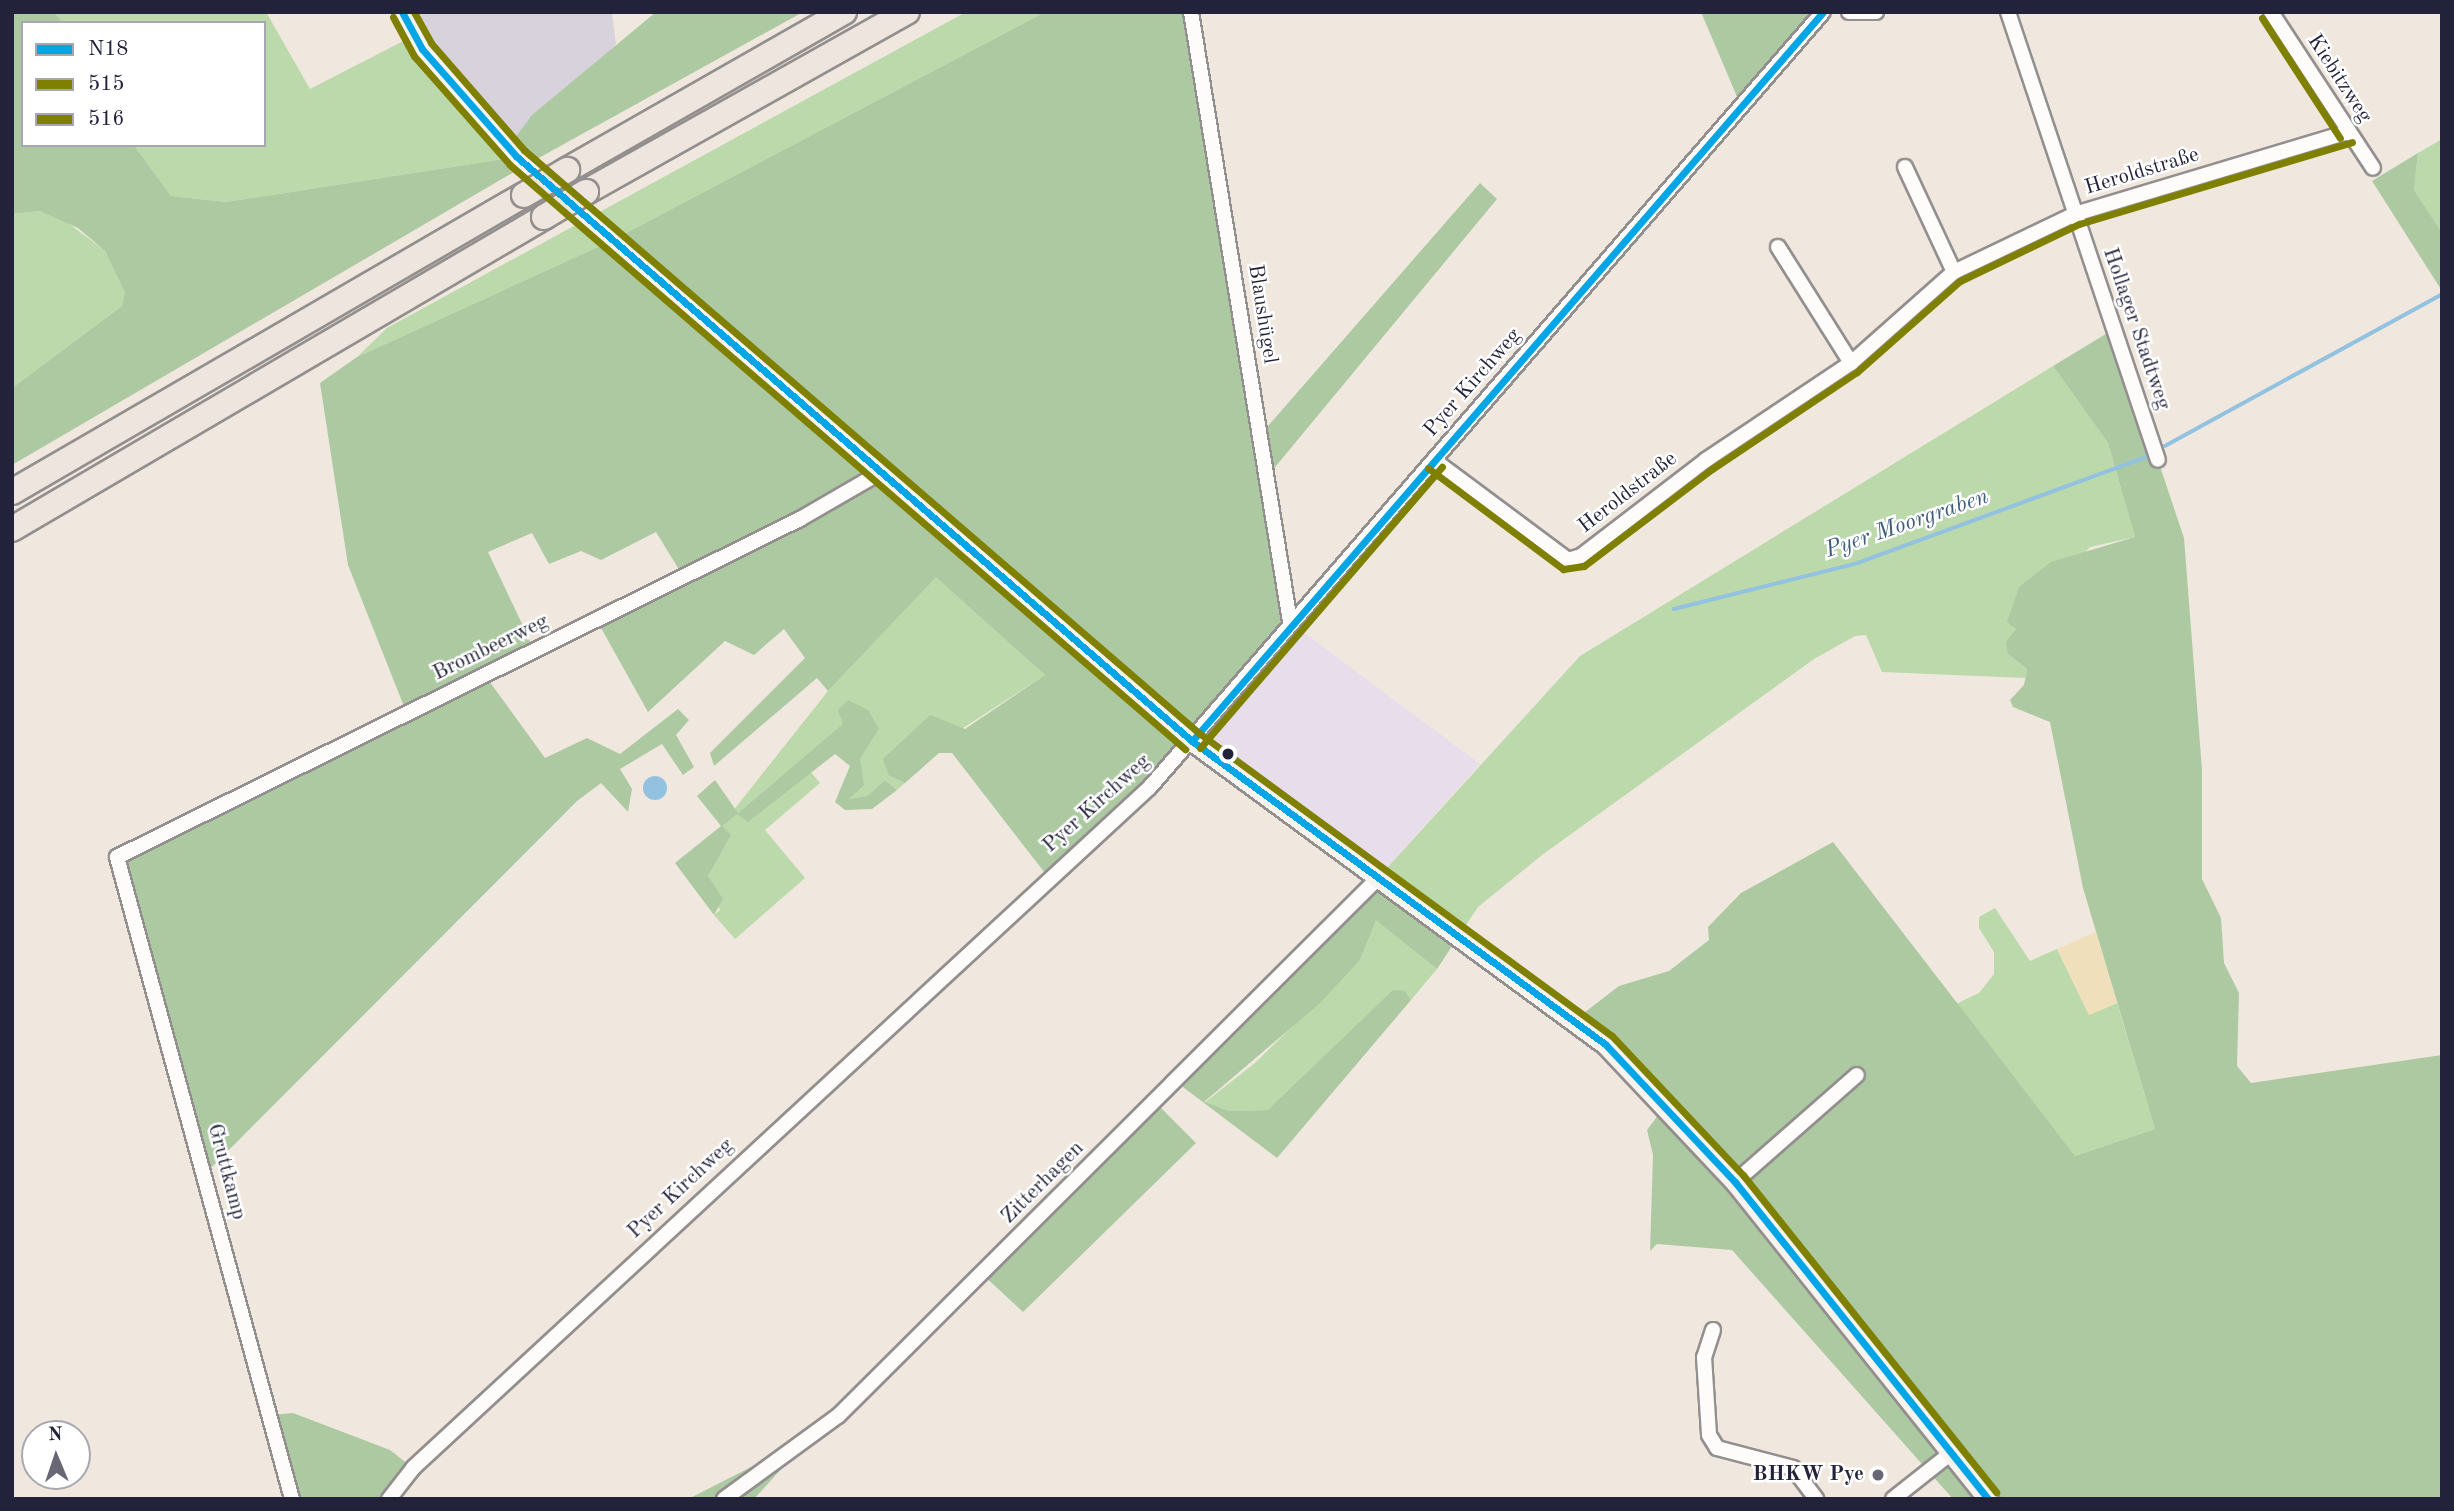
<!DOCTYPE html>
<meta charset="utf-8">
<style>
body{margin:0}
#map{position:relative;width:2454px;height:1511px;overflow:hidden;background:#f0e8de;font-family:"Old Standard TT",serif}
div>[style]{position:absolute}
.built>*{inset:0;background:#e8ddea}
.industrial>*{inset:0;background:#d8d2dc}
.green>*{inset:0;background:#bbd9ab}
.forest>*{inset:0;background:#acc9a1}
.sand>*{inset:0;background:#efe0bb}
.water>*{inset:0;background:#92c2e0}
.round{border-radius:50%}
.stream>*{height:3.5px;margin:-1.75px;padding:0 1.75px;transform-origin:1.75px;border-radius:1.75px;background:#92c2e0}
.roads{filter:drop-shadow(2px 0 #938f8e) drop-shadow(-2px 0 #938f8e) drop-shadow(0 2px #938f8e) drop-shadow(0 -2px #938f8e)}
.street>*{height:14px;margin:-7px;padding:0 7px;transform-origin:7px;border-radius:7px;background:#fdfcfa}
.secondary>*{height:19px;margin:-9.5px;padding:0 9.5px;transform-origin:9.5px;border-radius:9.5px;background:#f7f3ef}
.highway>*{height:24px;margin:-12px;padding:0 12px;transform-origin:12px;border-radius:12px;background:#ede5de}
.bridges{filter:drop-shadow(2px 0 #938f8e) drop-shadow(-2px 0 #938f8e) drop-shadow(0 2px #938f8e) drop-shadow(0 -2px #938f8e)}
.highway-bridge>*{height:24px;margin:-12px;padding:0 12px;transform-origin:12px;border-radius:12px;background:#ede5de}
.bus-1>*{height:7px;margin:-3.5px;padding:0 3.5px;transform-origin:3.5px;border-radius:3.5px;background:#02a6e6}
.bus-2>*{height:7px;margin:-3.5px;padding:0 3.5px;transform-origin:3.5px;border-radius:3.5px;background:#808000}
.bus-3>*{height:7px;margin:-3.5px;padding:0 3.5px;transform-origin:3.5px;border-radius:3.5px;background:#808000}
.dots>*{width:19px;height:19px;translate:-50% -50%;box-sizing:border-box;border:4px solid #fff;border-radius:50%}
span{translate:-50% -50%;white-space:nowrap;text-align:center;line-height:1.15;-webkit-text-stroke:5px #fff;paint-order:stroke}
.street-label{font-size:21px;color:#22223b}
.poi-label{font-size:21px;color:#22223b;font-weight:700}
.right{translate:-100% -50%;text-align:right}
.water-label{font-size:23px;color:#3e5c7d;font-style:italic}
.frame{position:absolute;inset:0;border:14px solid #22223b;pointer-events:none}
.legend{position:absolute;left:21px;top:21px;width:245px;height:126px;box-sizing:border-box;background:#fff;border:2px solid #a7a7b1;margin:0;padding:9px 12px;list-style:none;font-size:21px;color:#22223b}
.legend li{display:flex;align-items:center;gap:14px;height:35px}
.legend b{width:35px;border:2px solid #a7a7b1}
.north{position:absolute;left:21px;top:1420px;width:70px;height:70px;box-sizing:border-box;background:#fff;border:2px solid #a7a7b1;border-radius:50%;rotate:358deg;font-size:19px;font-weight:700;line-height:28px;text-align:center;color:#22223b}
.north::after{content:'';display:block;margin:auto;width:24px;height:32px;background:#6a6774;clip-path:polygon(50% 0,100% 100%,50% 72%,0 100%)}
</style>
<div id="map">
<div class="built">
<i style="clip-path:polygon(1290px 622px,1480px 764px,1377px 879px,1192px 741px)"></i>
</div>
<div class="industrial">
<i style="clip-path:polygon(402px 12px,612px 12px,616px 44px,517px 157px)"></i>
</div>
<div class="green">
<i style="clip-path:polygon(54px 12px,266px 12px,310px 89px,415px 35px,517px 157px,226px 202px,171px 196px,134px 145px,264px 145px,264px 23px,63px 23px)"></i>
<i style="clip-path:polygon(966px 12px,1045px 12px,611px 241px,357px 357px,387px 328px)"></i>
<i style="clip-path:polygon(2442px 139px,2442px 234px,2414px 190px,2418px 153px)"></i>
<i style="clip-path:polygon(40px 211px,59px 216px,105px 251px,126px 292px,122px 306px,12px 388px,12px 214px)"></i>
<i style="clip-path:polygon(2053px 366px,2108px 443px,2135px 537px,2090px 547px,2016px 628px,2008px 654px,2027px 669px,2025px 678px,1882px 672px,1866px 635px,1855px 636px,1814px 659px,1542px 855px,1478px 907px,1460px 934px,1377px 879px,1580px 656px)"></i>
<i style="clip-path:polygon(936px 576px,1045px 675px,889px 776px,905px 783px,897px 790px,885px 780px,867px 796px,849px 799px,860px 759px,879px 729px,844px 724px,738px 813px,748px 821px,809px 770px,820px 783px,765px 830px,805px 878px,735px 939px,714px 915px,720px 910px,708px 876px,730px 835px,721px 826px,828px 691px)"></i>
<i style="clip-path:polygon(1995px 908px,2030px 961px,2057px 949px,2089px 1015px,2117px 1003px,2155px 1129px,2075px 1156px,1956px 1004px,1979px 993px,1994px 974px,1994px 952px,1979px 928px,1979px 917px)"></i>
<i style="clip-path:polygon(1376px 919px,1437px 969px,1411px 1000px,1405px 991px,1268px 1110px,1229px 1111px,1204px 1103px,1255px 1063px,1360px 960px)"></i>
</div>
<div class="forest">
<i style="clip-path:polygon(12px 12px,54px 12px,63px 23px,23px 23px,23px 145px,134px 145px,171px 196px,226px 202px,517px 157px,515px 138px,532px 115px,656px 12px,803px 12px,526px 165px,12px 465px,12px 388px,122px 306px,125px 292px,105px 251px,78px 228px,40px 211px,12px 214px)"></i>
<i style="clip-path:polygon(1045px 12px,1191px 12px,1261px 434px,1480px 183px,1497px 199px,1267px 477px,1290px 622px,1184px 750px,1048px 877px,952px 753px,939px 753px,905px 783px,889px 776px,883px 759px,930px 715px,965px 729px,1045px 675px,936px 577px,828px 691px,817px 678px,714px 766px,710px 753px,805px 658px,784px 629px,754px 655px,725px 641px,648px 712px,596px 619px,683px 576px,656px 532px,601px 560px,581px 551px,549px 564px,532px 533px,488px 552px,531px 643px,479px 667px,545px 758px,587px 738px,620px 754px,678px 709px,689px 720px,676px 735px,694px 767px,683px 775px,662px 744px,620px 769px,632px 789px,628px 812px,601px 783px,577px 801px,205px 1174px,120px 859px,407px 714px,348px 565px,320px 383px,357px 357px,611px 241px)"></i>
<i style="clip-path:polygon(1701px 12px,1823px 12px,1741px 106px)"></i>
<i style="clip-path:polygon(2418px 153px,2414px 190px,2442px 233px,2442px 291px,2372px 181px)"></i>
<i style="clip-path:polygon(2114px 329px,2184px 538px,2202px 770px,2202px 879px,2221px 918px,2224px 963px,2239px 993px,2237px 1066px,2251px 1083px,2442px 1055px,2442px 1499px,1953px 1499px,1732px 1250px,1657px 1244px,1650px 1251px,1653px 1155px,1647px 1130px,1665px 1106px,1576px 1019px,1619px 986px,1669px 971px,1709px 940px,1708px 927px,1741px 893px,1833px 842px,2075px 1156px,2155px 1129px,2083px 888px,2050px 722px,2013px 707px,2010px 700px,2024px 685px,2027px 669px,2008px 654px,2006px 642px,2016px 629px,2007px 622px,2019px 587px,2051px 562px,2135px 537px,2108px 443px,2053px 366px)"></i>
<i style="clip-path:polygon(848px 700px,868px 710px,879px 729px,860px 759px,864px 785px,849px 799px,867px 796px,885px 780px,897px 790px,872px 809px,845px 810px,835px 802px,850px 766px,835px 754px,748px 822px,737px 814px,722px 826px,731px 835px,708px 876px,723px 899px,714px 915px,675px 863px,721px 826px,697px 796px,715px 780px,738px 813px,843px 724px,838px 710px)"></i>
<i style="clip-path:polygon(1377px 879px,1460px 934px,1437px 969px,1376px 920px,1360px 960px,1319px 1004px,1204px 1102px,1229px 1111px,1268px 1110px,1393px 990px,1405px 991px,1411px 1000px,1277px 1158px,1175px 1081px,1155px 1102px,1196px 1143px,1023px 1312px,982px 1274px)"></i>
<i style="clip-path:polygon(293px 1413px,390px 1450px,413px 1468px,389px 1499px,292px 1499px,270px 1415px)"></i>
<i style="clip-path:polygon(771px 1457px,784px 1466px,754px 1499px,688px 1499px)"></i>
</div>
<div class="sand">
<i style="clip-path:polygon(2096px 932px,2117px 1003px,2089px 1015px,2057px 949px)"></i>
</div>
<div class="water">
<i class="round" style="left:643px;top:776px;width:24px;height:24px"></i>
</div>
<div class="stream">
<i style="left:2165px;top:446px;width:315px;rotate:-28.7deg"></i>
<i style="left:1674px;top:609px;width:190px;rotate:-14deg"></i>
<i style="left:1858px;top:563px;width:307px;rotate:-20.2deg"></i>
</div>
<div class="roads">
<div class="street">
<i style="left:1191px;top:12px;width:618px;rotate:80.78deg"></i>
<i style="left:1849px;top:12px;width:27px"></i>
<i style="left:2008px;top:12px;width:472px;rotate:71.5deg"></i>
<i style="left:2271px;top:12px;width:186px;rotate:56.8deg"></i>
<i style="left:1905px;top:167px;width:116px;rotate:65deg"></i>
<i style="left:1778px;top:247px;width:137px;rotate:57.8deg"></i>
<i style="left:1434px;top:460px;width:167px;rotate:36.7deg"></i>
<i style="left:1568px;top:560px;width:14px;rotate:-17deg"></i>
<i style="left:1581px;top:556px;width:158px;rotate:-37.5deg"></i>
<i style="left:1706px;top:460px;width:174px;rotate:-33.8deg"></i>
<i style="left:1851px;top:363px;width:137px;rotate:-41.5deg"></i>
<i style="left:1954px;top:272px;width:134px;rotate:-25.6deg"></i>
<i style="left:2075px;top:214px;width:286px;rotate:-16.7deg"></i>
<i style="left:1735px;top:1182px;width:162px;rotate:-41.3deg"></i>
<i style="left:1713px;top:1330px;width:28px;rotate:108deg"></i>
<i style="left:1704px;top:1357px;width:78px;rotate:86.3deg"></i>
<i style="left:1709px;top:1435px;width:15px;rotate:58deg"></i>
<i style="left:1717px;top:1448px;width:79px;rotate:14.7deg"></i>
<i style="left:1793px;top:1468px;width:39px;rotate:53deg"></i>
<i style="left:292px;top:1499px;width:665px;rotate:-105.25deg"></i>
<i style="left:117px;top:857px;width:762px;rotate:-26.33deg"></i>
<i style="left:800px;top:519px;width:94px;rotate:-30.1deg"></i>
<i style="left:389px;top:1499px;width:39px;rotate:-52deg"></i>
<i style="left:413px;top:1468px;width:1003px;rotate:-42.74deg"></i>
<i style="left:1150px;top:787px;width:1026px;rotate:-49.03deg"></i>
<i style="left:724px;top:1499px;width:141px;rotate:-36.1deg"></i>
<i style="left:838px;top:1416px;width:761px;rotate:-44.89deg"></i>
<i style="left:1893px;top:1499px;width:74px;rotate:-38.4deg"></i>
</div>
<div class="secondary">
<i style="left:402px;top:12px;width:42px;rotate:61.6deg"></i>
<i style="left:422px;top:49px;width:144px;rotate:48.7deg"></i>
<i style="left:517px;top:157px;width:893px;rotate:40.87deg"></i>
<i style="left:1192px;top:741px;width:512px;rotate:36.27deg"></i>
<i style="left:1605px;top:1044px;width:190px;rotate:46.7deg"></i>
<i style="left:1735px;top:1182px;width:406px;rotate:51.4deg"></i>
</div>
<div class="highway">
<i style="left:567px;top:170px;width:319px;rotate:-29.7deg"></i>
<i style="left:586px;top:192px;width:368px;rotate:-29.3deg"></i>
<i style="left:12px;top:492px;width:592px;rotate:-30.12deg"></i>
<i style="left:12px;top:529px;width:617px;rotate:-30.39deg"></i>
</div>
</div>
<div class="bridges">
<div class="highway-bridge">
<i style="left:524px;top:195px;width:50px;rotate:-30.2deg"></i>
<i style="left:544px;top:217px;width:49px;rotate:-30.8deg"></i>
</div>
</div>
<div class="bus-1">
<i style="left:402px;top:12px;width:42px;rotate:61.6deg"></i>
<i style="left:422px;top:49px;width:144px;rotate:48.7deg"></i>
<i style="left:517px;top:157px;width:893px;rotate:40.87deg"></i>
<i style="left:1192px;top:741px;width:512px;rotate:36.27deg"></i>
<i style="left:1605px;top:1044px;width:190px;rotate:46.7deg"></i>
<i style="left:1735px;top:1182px;width:406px;rotate:51.4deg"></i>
<i style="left:1192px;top:741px;width:964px;rotate:-49.12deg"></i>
</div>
<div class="bus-2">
<i style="left:393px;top:17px;width:44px;rotate:61.7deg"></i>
<i style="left:414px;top:56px;width:145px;rotate:48.6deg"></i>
<i style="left:510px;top:165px;width:893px;rotate:40.87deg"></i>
<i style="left:2262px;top:18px;width:143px;rotate:57deg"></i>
<i style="left:1428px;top:468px;width:169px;rotate:36.8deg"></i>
<i style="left:1563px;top:569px;width:21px;rotate:-8deg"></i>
<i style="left:1584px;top:566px;width:161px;rotate:-37.2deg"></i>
<i style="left:1712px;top:469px;width:174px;rotate:-33.8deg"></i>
<i style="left:1857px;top:372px;width:137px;rotate:-41.5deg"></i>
<i style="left:1960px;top:281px;width:132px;rotate:-25.6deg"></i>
<i style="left:2079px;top:224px;width:285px;rotate:-16.7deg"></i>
<i style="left:1200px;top:748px;width:371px;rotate:-49.3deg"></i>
</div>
<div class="bus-3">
<i style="left:414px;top:12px;width:35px;rotate:61deg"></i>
<i style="left:431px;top:43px;width:142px;rotate:49deg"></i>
<i style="left:524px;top:150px;width:892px;rotate:40.82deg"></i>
<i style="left:1199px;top:733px;width:512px;rotate:36.27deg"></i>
<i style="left:1612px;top:1036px;width:191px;rotate:46.7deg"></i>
<i style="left:1743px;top:1175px;width:406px;rotate:51.4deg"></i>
</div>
<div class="dots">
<i style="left:1228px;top:754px;background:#22223b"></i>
<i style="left:1878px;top:1475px;background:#6a6774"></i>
</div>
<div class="street-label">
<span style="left:2339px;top:79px;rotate:57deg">Kiebitzweg</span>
<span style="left:2142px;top:172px;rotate:-17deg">Heroldstraße</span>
<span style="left:1262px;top:314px;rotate:81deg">Blaushügel</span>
<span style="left:2136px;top:329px;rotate:71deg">Hollager Stadtweg</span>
<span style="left:1473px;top:383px;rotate:-49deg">Pyer Kirchweg</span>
<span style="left:1628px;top:493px;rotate:-38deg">Heroldstraße</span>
<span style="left:491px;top:648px;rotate:-26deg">Brombeerweg</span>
<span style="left:1097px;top:804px;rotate:-42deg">Pyer Kirchweg</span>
<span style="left:226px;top:1172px;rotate:75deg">Gruttkamp</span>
<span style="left:1043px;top:1183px;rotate:-45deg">Zitterhagen</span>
<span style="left:681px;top:1189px;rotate:-43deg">Pyer Kirchweg</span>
</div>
<div class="poi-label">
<span class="right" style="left:1864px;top:1475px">BHKW Pye</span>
</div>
<div class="water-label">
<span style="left:1907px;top:524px;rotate:-19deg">Pyer Moorgraben</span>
</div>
<div class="frame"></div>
<ul class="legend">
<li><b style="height:9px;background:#02a6e6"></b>N18</li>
<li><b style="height:9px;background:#808000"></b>515</li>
<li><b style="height:9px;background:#808000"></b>516</li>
</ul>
<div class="north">N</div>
</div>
